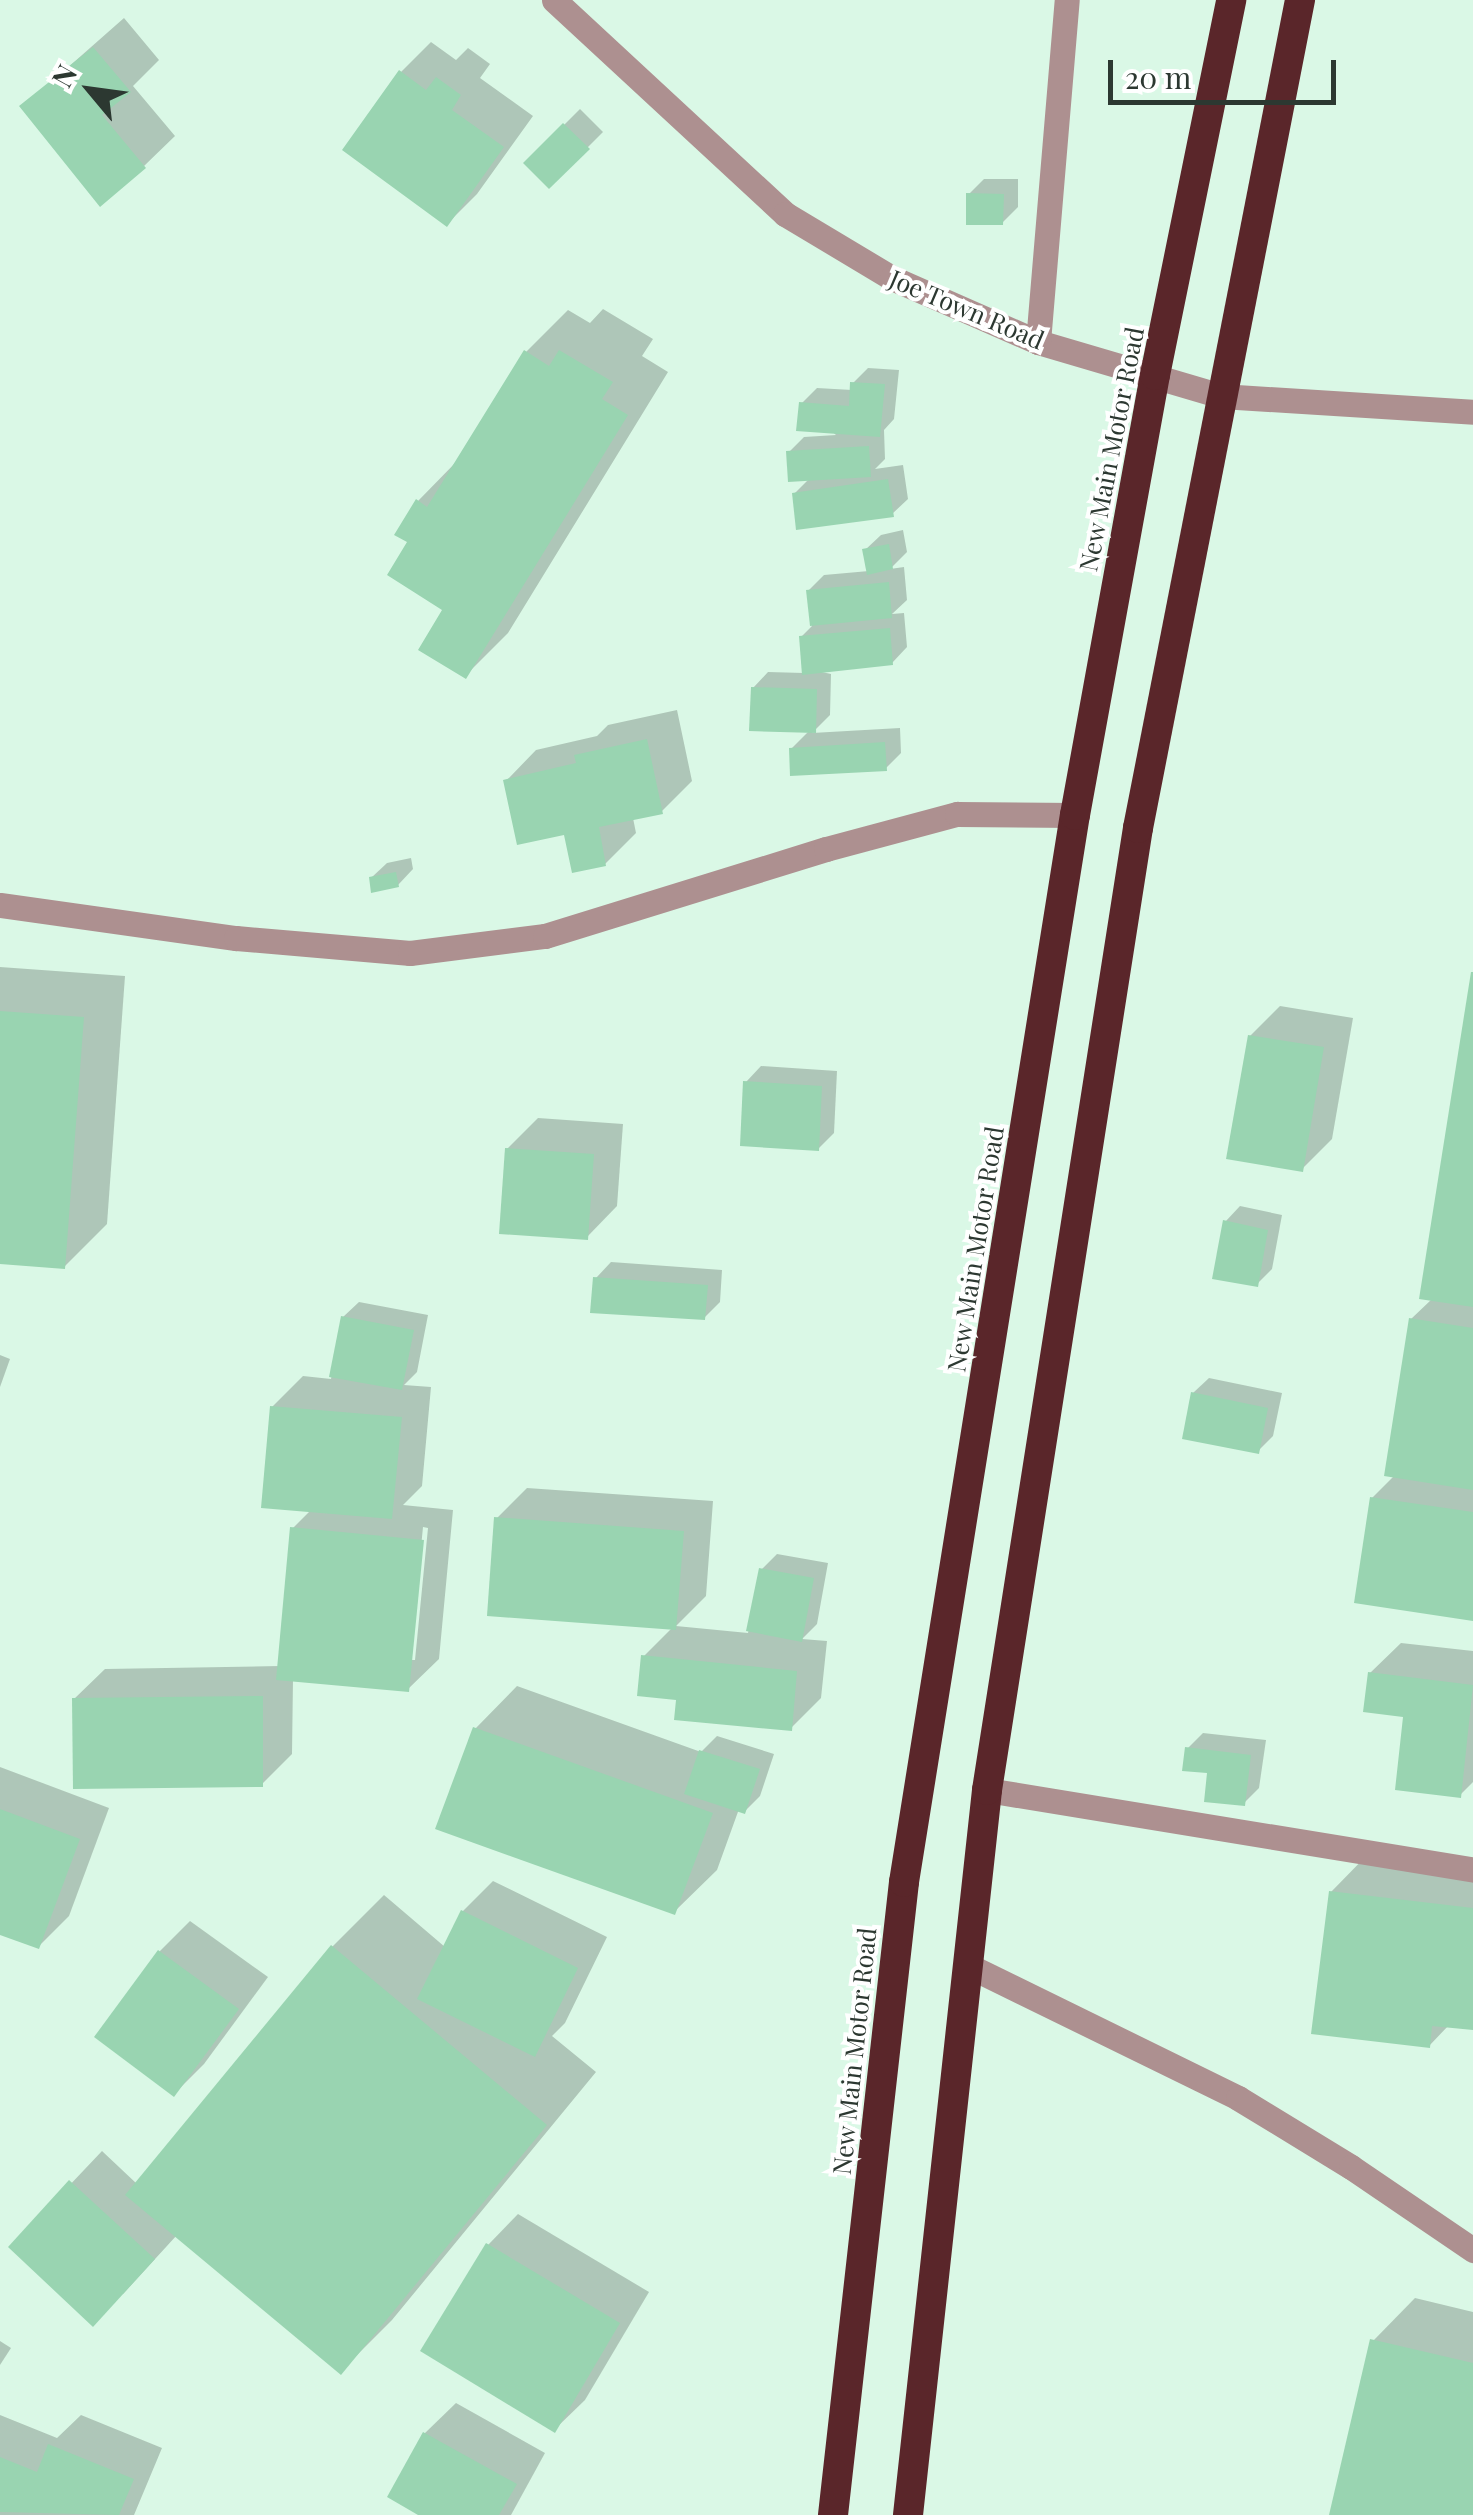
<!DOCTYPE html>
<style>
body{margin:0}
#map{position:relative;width:1473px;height:2515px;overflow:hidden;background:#daf8e6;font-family:"Playfair Display",serif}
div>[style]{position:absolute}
.shadow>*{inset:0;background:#0003}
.building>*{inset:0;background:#99d4b1}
.minor>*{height:25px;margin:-12.5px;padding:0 12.5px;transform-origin:12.5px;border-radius:12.5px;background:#ad9090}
.highway>*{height:30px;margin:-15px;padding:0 15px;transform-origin:15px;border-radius:15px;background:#5a262a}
span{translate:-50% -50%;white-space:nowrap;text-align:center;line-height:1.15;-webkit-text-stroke:8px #fff;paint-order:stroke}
.street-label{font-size:25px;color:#2c3831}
.north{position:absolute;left:40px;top:40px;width:100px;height:100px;-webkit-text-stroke:8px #fff;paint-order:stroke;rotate:299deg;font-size:28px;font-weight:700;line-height:40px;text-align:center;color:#2c3831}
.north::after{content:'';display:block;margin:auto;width:35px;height:45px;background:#2c3831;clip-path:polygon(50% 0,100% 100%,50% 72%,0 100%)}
.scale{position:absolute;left:1108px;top:60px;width:228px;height:45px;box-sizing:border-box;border:5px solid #2c3831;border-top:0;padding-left:12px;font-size:30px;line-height:35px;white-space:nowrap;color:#2c3831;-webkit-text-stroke:8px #fff;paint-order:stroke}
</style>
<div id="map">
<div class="shadow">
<i style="clip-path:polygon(124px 18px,159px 60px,133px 86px,175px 136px,144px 166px,23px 107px)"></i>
<i style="clip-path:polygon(431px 42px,456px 60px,468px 48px,490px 64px,480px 78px,533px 116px,477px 194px,447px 224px,401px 72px)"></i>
<i style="clip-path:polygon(580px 109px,603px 132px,549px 186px,526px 163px)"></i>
<i style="clip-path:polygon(984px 179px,1018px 179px,1018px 207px,1002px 223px,969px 194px)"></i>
<i style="clip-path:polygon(603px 309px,653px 339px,642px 356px,668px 372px,508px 633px,465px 676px,445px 609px,410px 541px,418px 501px,460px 458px,526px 352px,568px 310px,590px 323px)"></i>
<i style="clip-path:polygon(868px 368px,899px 370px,894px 419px,884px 430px,885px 459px,875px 469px,903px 465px,908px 499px,892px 514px,794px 494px,810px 478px,789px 452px,804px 437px,836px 435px,801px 404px,817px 388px,852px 390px,853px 383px)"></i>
<i style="clip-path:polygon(903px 530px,907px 552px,890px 569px,904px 567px,907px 600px,892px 614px,904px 613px,907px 647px,892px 663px,817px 671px,831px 674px,830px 715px,812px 733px,900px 728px,901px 753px,886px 768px,791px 749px,810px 730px,753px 688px,768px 672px,804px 673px,801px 637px,812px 626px,808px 591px,824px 575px,869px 571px,865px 550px,881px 535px)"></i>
<i style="clip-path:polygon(677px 710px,692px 781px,661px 812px,633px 818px,636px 833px,605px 864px,506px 781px,536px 750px,597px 736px,608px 725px)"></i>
<i style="clip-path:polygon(411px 858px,413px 869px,398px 885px,371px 878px,387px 863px)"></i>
<i style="clip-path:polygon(0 967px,125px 976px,107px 1224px,64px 1267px,0 1262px)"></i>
<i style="clip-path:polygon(1473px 974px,1473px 1618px,1372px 1498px,1395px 1475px,1411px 1319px,1432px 1299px)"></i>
<i style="clip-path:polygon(1280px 1006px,1353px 1018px,1332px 1139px,1302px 1169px,1250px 1036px)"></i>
<i style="clip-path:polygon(761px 1066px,837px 1071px,834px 1133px,818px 1149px,746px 1082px)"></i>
<i style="clip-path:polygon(538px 1118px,623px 1124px,617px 1206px,587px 1237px,507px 1149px)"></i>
<i style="clip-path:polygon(1240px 1206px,1282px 1215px,1272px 1269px,1257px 1284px,1225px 1222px)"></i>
<i style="clip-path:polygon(611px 1262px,722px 1270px,720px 1302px,704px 1318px,596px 1278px)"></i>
<i style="clip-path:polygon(evenodd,359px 1302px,428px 1315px,417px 1372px,404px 1385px,431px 1387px,422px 1486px,403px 1505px,453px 1510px,439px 1659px,408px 1689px,293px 1679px,292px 1754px,262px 1784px,74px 1699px,105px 1669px,280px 1666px,293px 1528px,311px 1510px,272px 1407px,303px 1376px,331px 1379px,343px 1317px,359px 1302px,423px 1527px,428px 1528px,415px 1660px,410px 1660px,423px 1527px)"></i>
<i style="clip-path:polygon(0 1355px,10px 1359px,0 1387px)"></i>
<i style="clip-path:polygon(1209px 1378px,1282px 1393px,1273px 1436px,1258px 1451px,1193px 1393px)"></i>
<i style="clip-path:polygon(527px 1488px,713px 1501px,706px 1596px,676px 1626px,748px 1633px,762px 1569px,777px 1554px,828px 1563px,817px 1624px,802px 1639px,827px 1641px,821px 1698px,791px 1728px,679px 1697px,643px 1657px,673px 1627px,497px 1518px)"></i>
<i style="clip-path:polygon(1401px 1643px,1473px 1651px,1473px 1782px,1460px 1795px,1406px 1715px,1370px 1673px)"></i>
<i style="clip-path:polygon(517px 1686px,701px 1752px,717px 1736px,774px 1754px,760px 1796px,745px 1811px,739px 1809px,717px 1870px,674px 1912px,475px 1729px)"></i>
<i style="clip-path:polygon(1203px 1733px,1266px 1740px,1259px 1788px,1244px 1803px,1188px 1748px)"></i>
<i style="clip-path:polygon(0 1767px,109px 1808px,69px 1916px,38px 1947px,0 1932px)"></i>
<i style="clip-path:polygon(1373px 1849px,1473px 1861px,1473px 2028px,1449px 2025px,1429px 2046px,1331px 1892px)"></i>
<i style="clip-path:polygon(493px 1881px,607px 1937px,565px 2023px,552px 2036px,596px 2072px,392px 2320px,341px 2371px,177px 2235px,123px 2294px,11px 2247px,102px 2151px,137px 2184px,332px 1947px,384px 1895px,445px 1947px,463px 1911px)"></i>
<i style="clip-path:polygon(190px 1921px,268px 1977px,204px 2064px,174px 2094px,97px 2037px,160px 1951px)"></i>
<i style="clip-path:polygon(518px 2214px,649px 2292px,585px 2400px,554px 2430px,488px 2245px)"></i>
<i style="clip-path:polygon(1415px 2298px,1473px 2312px,1473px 2515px,1332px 2515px,1373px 2341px)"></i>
<i style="clip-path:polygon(0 2341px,11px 2348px,0 2365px)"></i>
<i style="clip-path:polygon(456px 2403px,545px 2453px,511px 2515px,424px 2515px,390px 2496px,425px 2433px)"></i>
<i style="clip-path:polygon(0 2415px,57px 2438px,81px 2415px,162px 2448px,134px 2515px,0 2515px)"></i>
</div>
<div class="building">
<i style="clip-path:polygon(93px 47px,131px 92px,102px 115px,146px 168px,100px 207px,19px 106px)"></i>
<i style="clip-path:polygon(399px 70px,426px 90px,436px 77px,461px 95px,452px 110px,504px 147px,447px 227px,342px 150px)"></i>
<i style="clip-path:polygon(563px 123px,590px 149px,549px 189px,523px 163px)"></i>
<i style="clip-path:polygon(966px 193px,1004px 194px,1003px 225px,966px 225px)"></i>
<i style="clip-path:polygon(524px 350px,549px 366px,559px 350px,613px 382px,602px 399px,628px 415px,466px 679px,418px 650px,442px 610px,387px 575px,407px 542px,394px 535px,416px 499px,427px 507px)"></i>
<i style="clip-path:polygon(850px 382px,885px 384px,880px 437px,796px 431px,799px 402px,849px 406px)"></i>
<i style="clip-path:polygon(869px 446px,871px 477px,788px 482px,786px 451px)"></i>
<i style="clip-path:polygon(888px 479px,894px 517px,796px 530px,792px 493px)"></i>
<i style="clip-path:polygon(889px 544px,893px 569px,867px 575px,862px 549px)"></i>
<i style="clip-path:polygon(889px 582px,892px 618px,810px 626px,806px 590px)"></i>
<i style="clip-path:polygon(890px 628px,893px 665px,802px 675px,799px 636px)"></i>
<i style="clip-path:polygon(751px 687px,817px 689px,816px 733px,749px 731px)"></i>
<i style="clip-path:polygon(647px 739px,663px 814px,599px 827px,606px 866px,572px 873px,564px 835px,517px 845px,503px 780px,576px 763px,574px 755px)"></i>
<i style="clip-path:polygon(885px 742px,887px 771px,790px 776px,789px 748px)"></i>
<i style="clip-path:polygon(396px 872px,399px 887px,371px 893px,369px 877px)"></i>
<i style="clip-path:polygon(1471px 972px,1473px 972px,1473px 1307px,1419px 1299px)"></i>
<i style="clip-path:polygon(0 1011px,84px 1017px,65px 1269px,0 1264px)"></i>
<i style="clip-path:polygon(1248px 1035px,1324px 1047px,1303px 1172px,1226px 1159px)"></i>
<i style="clip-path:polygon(743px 1081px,822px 1086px,819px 1151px,740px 1146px)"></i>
<i style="clip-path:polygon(505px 1148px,594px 1154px,588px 1240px,499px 1234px)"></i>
<i style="clip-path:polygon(1223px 1220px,1268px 1230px,1258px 1287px,1212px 1279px)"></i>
<i style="clip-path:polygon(593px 1277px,708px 1285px,705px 1320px,590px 1313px)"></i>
<i style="clip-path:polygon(341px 1316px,414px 1330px,402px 1390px,329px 1377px)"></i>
<i style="clip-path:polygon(1409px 1318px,1473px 1328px,1473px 1490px,1384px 1476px)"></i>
<i style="clip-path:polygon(1191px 1392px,1268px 1408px,1259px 1454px,1182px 1439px)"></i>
<i style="clip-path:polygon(270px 1406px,402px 1417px,392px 1519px,261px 1508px)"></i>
<i style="clip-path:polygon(1370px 1497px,1473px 1512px,1473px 1621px,1354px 1603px)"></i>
<i style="clip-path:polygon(494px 1517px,684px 1531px,676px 1630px,487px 1616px)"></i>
<i style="clip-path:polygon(290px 1527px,424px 1540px,409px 1692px,276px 1680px)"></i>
<i style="clip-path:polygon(759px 1568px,814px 1578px,802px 1642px,746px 1631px)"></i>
<i style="clip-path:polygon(641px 1655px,797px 1671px,792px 1731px,674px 1720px,676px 1700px,637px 1696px)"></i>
<i style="clip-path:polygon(1368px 1672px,1473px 1685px,1461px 1798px,1395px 1790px,1403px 1717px,1363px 1712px)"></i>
<i style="clip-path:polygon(263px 1696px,263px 1787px,73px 1789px,72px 1698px)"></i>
<i style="clip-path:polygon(473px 1727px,713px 1813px,675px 1915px,435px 1829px)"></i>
<i style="clip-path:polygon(1185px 1747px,1251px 1755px,1245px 1806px,1204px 1802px,1207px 1773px,1182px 1771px)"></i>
<i style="clip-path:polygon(699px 1750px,760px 1769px,745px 1814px,684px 1794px)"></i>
<i style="clip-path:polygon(0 1809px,80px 1839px,39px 1949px,0 1935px)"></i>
<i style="clip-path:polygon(1329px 1891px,1473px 1908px,1473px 2030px,1432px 2026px,1430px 2048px,1311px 2034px)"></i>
<i style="clip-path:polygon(461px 1910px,578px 1968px,535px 2057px,417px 1999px)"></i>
<i style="clip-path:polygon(331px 1945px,547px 2125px,341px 2375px,125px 2195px)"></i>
<i style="clip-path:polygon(158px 1950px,239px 2009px,174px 2097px,94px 2037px)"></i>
<i style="clip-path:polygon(69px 2180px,155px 2259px,93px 2327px,8px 2247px)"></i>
<i style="clip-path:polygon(486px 2243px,620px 2323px,555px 2433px,420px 2351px)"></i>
<i style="clip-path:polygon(1370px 2339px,1473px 2363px,1473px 2515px,1329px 2515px)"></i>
<i style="clip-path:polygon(423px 2432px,517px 2484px,499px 2515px,418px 2515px,387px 2497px)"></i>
<i style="clip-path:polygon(48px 2444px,134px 2479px,119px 2515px,0 2512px,0 2457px,37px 2472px)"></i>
</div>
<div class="minor">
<i style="left:554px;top:0;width:315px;rotate:42.8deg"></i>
<i style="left:785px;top:214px;width:125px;rotate:30.9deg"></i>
<i style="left:892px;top:278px;width:159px;rotate:23.7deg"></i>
<i style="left:1038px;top:342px;width:191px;rotate:16.4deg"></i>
<i style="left:1221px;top:396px;width:253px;rotate:3.6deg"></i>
<i style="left:1038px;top:342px;width:343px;rotate:-85.2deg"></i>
<i style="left:0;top:905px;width:238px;rotate:8deg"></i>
<i style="left:236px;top:938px;width:175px;rotate:4.9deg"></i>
<i style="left:410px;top:953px;width:136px;rotate:-7.2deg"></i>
<i style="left:545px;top:936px;width:294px;rotate:-17.2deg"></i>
<i style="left:826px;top:849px;width:136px;rotate:-15deg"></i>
<i style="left:957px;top:814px;width:118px;rotate:0.5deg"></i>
<i style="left:987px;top:1790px;width:493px;rotate:9.3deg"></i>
<i style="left:967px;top:1965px;width:302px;rotate:26.1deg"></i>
<i style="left:1238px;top:2098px;width:132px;rotate:31.4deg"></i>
<i style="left:1351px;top:2167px;width:148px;rotate:34.2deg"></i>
</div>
<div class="highway">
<i style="left:833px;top:2515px;width:637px;rotate:-83.6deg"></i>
<i style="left:904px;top:1882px;width:1081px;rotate:-80.9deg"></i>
<i style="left:1075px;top:815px;width:447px;rotate:-79.7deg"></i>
<i style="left:1155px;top:375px;width:383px;rotate:-78.5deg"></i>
<i style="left:908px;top:2515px;width:729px;rotate:-83.78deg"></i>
<i style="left:987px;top:1790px;width:974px;rotate:-81.08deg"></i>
<i style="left:1138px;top:828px;width:844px;rotate:-78.93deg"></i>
</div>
<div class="street-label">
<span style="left:967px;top:309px;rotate:23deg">Joe Town Road</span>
<span style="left:1111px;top:449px;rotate:-79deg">New Main Motor Road</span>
<span style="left:975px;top:1249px;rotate:-81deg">New Main Motor Road</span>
<span style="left:854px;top:2051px;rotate:-84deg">New Main Motor Road</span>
</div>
<div class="north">N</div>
<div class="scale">20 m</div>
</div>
